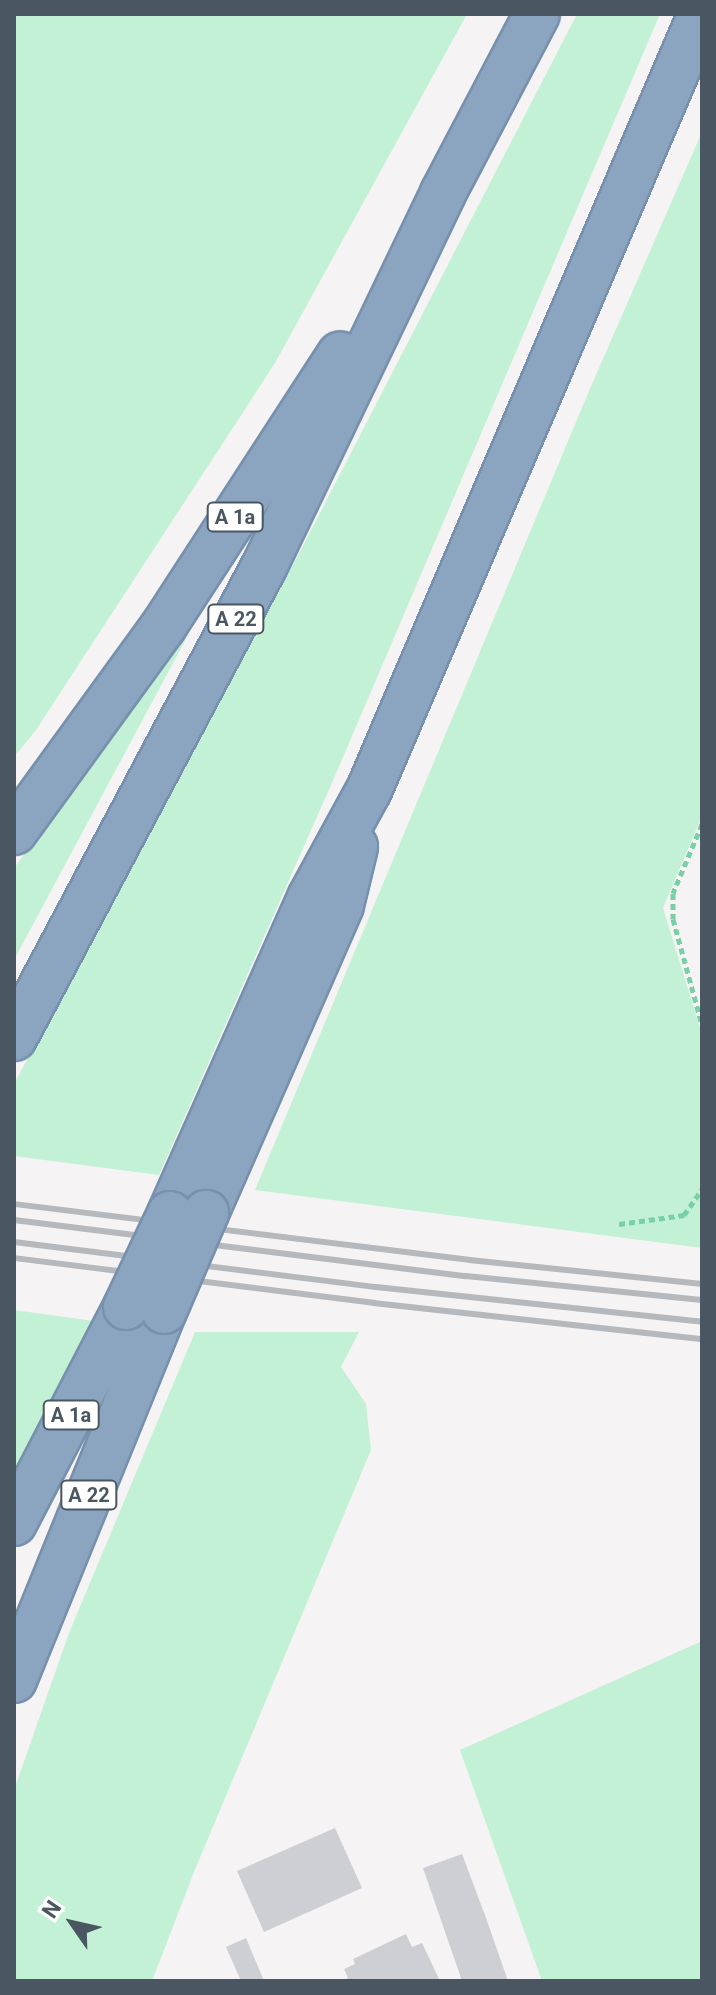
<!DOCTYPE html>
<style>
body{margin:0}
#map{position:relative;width:716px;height:1995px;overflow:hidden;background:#f5f3f3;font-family:Roboto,sans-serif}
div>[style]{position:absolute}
.green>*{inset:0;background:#c3f1d5}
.building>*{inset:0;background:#cdcfd5}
.path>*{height:5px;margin-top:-2.5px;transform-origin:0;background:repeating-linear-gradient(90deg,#7ad0a6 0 6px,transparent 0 10px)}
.roads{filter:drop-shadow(2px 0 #7690ad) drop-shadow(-2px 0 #7690ad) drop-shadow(0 2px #7690ad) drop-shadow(0 -2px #7690ad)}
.highway>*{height:44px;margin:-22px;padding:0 22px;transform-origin:22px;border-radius:22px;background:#8ba5c1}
.rail>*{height:6px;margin:-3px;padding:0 3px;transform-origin:3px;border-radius:3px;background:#b5b8bd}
.bridges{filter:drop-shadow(2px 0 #7690ad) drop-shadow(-2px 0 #7690ad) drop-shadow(0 2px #7690ad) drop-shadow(0 -2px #7690ad)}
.highway-bridge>*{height:44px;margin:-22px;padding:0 22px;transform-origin:22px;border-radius:22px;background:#8ba5c1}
span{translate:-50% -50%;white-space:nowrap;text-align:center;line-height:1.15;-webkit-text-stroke:6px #fff;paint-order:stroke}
.shield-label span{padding:2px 6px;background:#fff;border:2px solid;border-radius:6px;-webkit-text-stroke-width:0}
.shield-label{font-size:20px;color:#4a5661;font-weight:700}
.frame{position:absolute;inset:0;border:16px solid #4a5661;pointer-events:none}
.north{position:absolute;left:32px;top:1883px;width:80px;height:80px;-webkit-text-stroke:6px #fff;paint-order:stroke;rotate:304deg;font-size:22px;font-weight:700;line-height:32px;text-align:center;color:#4a5661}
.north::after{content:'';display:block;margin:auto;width:28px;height:36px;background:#4a5661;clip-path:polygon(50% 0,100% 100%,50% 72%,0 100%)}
</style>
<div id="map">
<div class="green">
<i style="clip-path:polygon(14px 14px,467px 14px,275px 363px,36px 730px,14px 757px)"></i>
<i style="clip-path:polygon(577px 14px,660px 14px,338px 769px,159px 1175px,14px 1156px,14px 1084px,303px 546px)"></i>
<i style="clip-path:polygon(702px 132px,702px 816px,663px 908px,702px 1034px,702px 1248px,255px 1190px,589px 391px)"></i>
<i style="clip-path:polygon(195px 622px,14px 960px,14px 868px,120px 728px)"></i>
<i style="clip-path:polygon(14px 1310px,94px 1321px,14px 1476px)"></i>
<i style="clip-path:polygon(195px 1332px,359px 1332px,341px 1367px,366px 1404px,371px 1450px,194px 1872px,152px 1981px,14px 1981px,14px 1790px,69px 1633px)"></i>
<i style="clip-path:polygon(702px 1641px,702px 1981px,542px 1981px,460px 1750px)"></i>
</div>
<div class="building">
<i style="clip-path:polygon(335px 1828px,362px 1888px,264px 1932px,237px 1871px)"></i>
<i style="clip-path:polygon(462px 1854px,486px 1918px,508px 1981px,462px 1981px,423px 1868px)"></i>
<i style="clip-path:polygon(406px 1934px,412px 1947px,422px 1943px,440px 1981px,341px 1981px,348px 1978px,344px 1969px,355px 1964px,353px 1959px)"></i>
<i style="clip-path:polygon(246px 1938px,264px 1981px,241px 1981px,226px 1947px)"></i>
</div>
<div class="path">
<i style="left:702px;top:824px;width:75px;rotate:112.8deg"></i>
<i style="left:673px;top:893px;width:26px;rotate:90deg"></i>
<i style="left:673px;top:919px;width:110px;rotate:74.7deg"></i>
<i style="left:619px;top:1224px;width:66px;rotate:-7.9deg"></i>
<i style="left:684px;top:1215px;width:32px;rotate:-55deg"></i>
</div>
<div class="roads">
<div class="highway">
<i style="left:14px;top:832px;width:253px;rotate:-54deg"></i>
<i style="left:163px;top:627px;width:325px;rotate:-57deg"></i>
<i style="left:14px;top:1038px;width:535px;rotate:-62.05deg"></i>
<i style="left:265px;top:565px;width:412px;rotate:-64.4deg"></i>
<i style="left:443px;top:193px;width:202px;rotate:-62.3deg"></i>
<i style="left:206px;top:1213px;width:336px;rotate:-66.3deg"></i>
<i style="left:341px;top:905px;width:60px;rotate:-76.4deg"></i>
<i style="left:170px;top:1214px;width:346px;rotate:-66.1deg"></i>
<i style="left:310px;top:898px;width:123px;rotate:-61.4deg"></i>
<i style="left:369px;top:790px;width:844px;rotate:-66.84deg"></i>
<i style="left:14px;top:1523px;width:243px;rotate:-62.6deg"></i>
<i style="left:14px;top:1680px;width:398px;rotate:-67.9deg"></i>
</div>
</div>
<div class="rail">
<i style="left:14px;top:1204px;width:459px;rotate:7deg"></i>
<i style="left:470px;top:1260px;width:233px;rotate:5.9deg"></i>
<i style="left:14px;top:1220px;width:455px;rotate:7.1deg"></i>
<i style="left:466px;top:1276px;width:237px;rotate:5.8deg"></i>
<i style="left:14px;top:1242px;width:365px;rotate:7.1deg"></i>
<i style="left:376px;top:1287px;width:328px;rotate:6.1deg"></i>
<i style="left:14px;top:1258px;width:363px;rotate:7.1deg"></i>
<i style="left:374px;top:1303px;width:330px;rotate:6.3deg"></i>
</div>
<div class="bridges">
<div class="highway-bridge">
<i style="left:126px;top:1307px;width:103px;rotate:-64.7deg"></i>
<i style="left:164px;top:1311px;width:107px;rotate:-66.8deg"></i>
</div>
</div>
<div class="shield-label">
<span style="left:235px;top:517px">A 1a</span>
<span style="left:236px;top:619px">A 22</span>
<span style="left:71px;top:1415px">A 1a</span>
<span style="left:89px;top:1495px">A 22</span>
</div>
<div class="frame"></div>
<div class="north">N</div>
</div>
